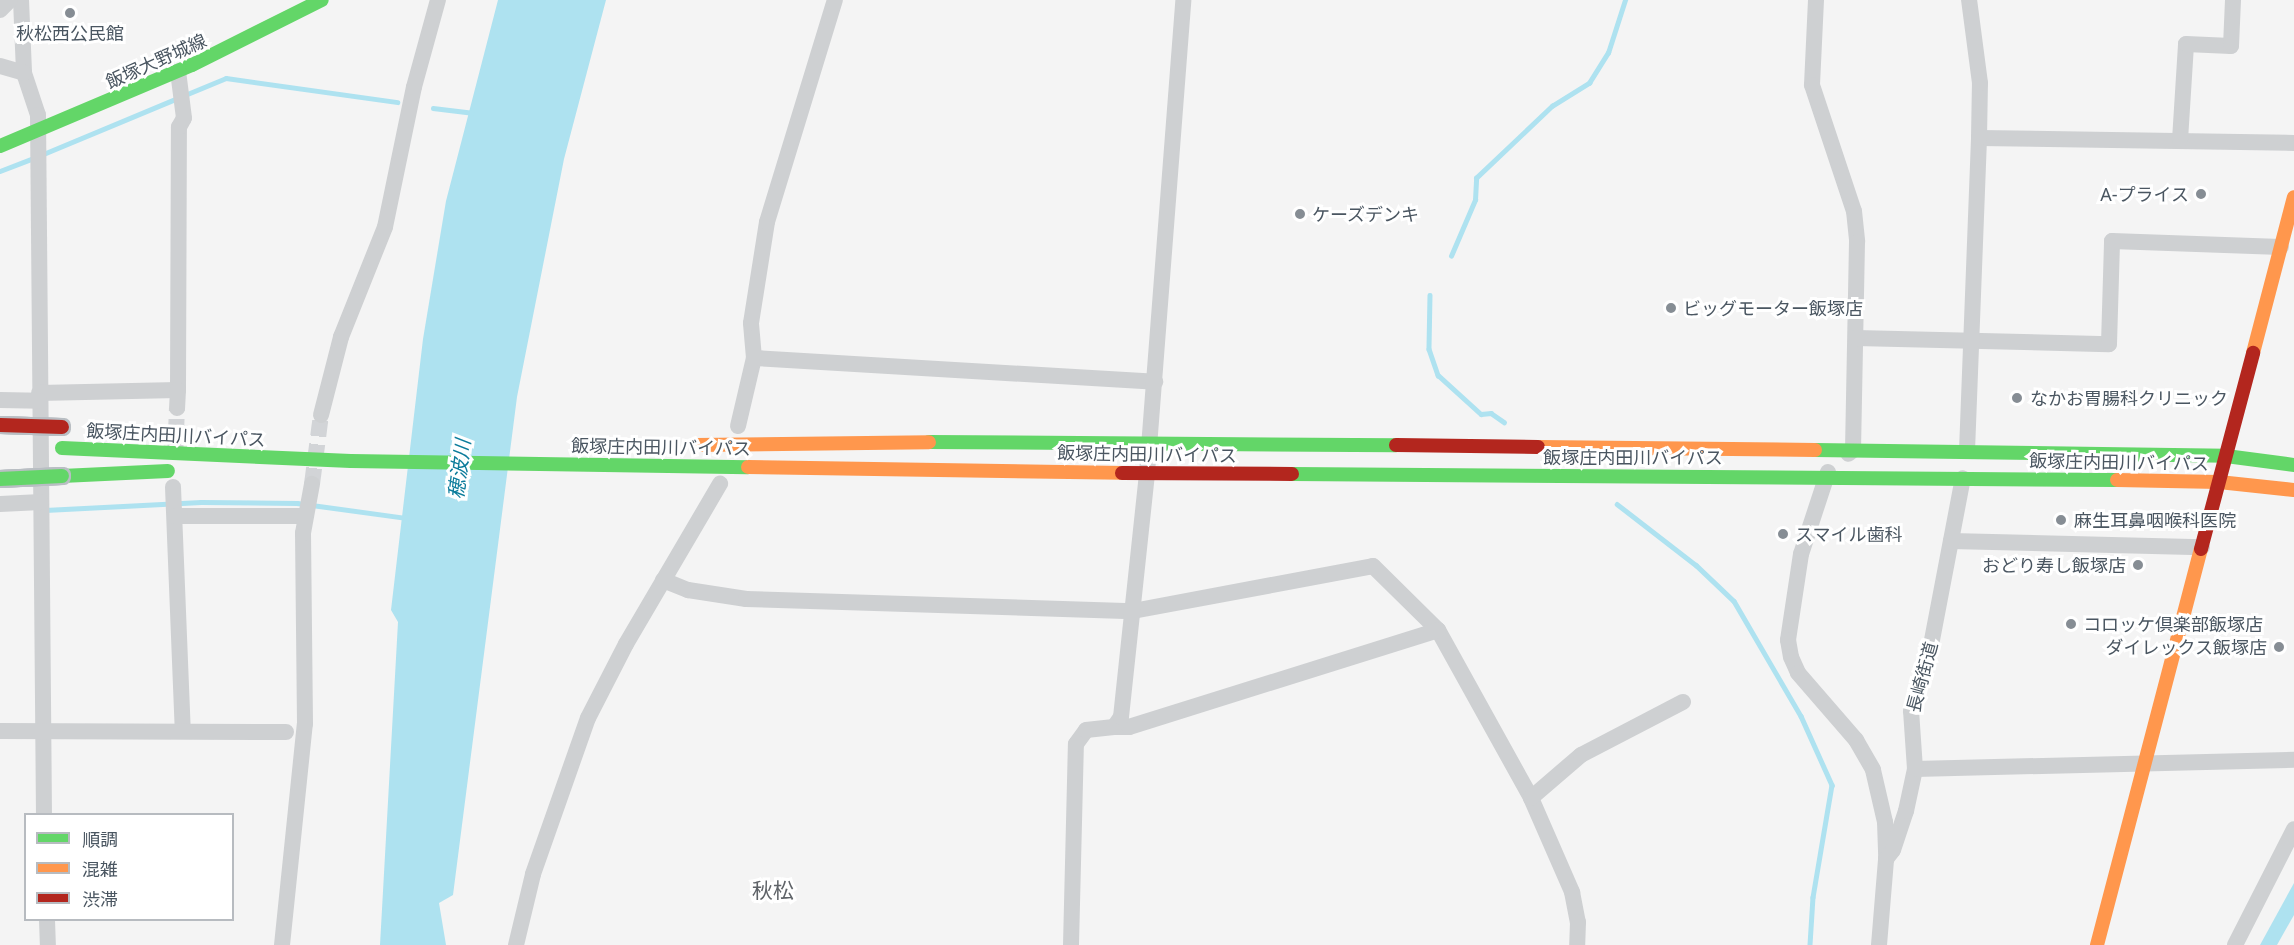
<!DOCTYPE html>
<meta charset="utf-8">
<style>
body{margin:0}
#map{position:relative;width:2294px;height:945px;overflow:hidden;background:#f4f4f4;font-family:"Noto Sans","Noto Sans JP",sans-serif}
div>[style]{position:absolute}
.water>*{inset:0;background:#aee2f0}
.stream>*{height:4.5px;margin:-2.25px;padding:0 2.25px;transform-origin:2.25px;border-radius:2.25px;background:#aee2f0}
.street-tunnel>*{height:16px;margin-top:-8px;transform-origin:0;background:repeating-linear-gradient(90deg,#d2d4d7 0 16px,transparent 0 24px)}
.street>*{height:16px;margin:-8px;padding:0 8px;transform-origin:8px;border-radius:8px;background:#ced0d2}
.fast>*{height:14px;margin:-7px;padding:0 7px;transform-origin:7px;border-radius:7px;background:#63d668}
.slow>*{height:14px;margin:-7px;padding:0 7px;transform-origin:7px;border-radius:7px;background:#ff974d}
.jam>*{height:14px;margin:-7px;padding:0 7px;transform-origin:7px;border-radius:7px;background:#b3261e}
.bridges{filter:drop-shadow(2px 0 #b9bec3) drop-shadow(-2px 0 #b9bec3) drop-shadow(0 2px #b9bec3) drop-shadow(0 -2px #b9bec3)}
.fast-bridge>*{height:14px;margin:-7px;padding:0 7px;transform-origin:7px;border-radius:7px;background:#63d668}
.jam-bridge>*{height:14px;margin:-7px;padding:0 7px;transform-origin:7px;border-radius:7px;background:#b3261e}
.dots>*{width:16px;height:16px;translate:-50% -50%;box-sizing:border-box;border:3px solid #fff;border-radius:50%}
span{translate:-50% -50%;white-space:nowrap;text-align:center;line-height:1.15;-webkit-text-stroke:6px #fff;paint-order:stroke}
.poi-label{font-size:18px;color:#4a5661}
.right{translate:-100% -50%;text-align:right}
.left{translate:0 -50%;text-align:left}
.street-label{font-size:18px;color:#4a5661}
.water-label{font-size:20px;color:#0c7c9b;font-style:italic}
.quarter-label{font-size:21px;color:#5f6368}
.legend{position:absolute;left:24px;top:813px;width:210px;height:108px;box-sizing:border-box;background:#fff;border:2px solid #b7bbc0;margin:0;padding:8px 10px;list-style:none;font-size:18px;color:#4a5661}
.legend li{display:flex;align-items:center;gap:12px;height:30px}
.legend b{width:30px;border:2px solid #b7bbc0}
</style>
<div id="map">
<div class="water">
<i style="clip-path:polygon(498px 0,606px 0,564px 159px,517px 397px,453px 895px,439px 903px,446px 945px,380px 945px,398px 622px,391px 610px,423px 339px,446px 201px)"></i>
<i style="clip-path:polygon(2294px 883px,2294px 915px,2277px 945px,2260px 945px)"></i>
</div>
<div class="stream">
<i style="left:185px;top:95px;width:44px;rotate:-22.5deg"></i>
<i style="left:226px;top:78px;width:173px;rotate:8deg"></i>
<i style="left:433px;top:108px;width:39px;rotate:7deg"></i>
<i style="left:41px;top:155px;width:148px;rotate:-22.6deg"></i>
<i style="left:0;top:171px;width:36px;rotate:-21deg"></i>
<i style="left:1451px;top:256px;width:61px;rotate:-66.8deg"></i>
<i style="left:1475px;top:200px;width:22px;rotate:-87deg"></i>
<i style="left:1476px;top:178px;width:105px;rotate:-43.5deg"></i>
<i style="left:1552px;top:106px;width:44px;rotate:-31.9deg"></i>
<i style="left:1589px;top:83px;width:36px;rotate:-58deg"></i>
<i style="left:1608px;top:53px;width:56px;rotate:-72.2deg"></i>
<i style="left:1430px;top:295px;width:54px;rotate:91.1deg"></i>
<i style="left:1429px;top:349px;width:28px;rotate:71deg"></i>
<i style="left:1438px;top:375px;width:58px;rotate:42.2deg"></i>
<i style="left:1481px;top:414px;width:10px;rotate:-6deg"></i>
<i style="left:1491px;top:413px;width:16px;rotate:35deg"></i>
<i style="left:1617px;top:504px;width:100px;rotate:37.7deg"></i>
<i style="left:1696px;top:565px;width:52px;rotate:43.5deg"></i>
<i style="left:1734px;top:601px;width:133px;rotate:59.8deg"></i>
<i style="left:1801px;top:716px;width:76px;rotate:65.8deg"></i>
<i style="left:1832px;top:785px;width:114px;rotate:99.6deg"></i>
<i style="left:1813px;top:897px;width:48px;rotate:93.6deg"></i>
<i style="left:45px;top:510px;width:156px;rotate:-2.9deg"></i>
<i style="left:201px;top:502px;width:96px;rotate:0.6deg"></i>
<i style="left:297px;top:503px;width:111px;rotate:7.8deg"></i>
</div>
<div class="street-tunnel">
<i style="left:175px;top:459px;width:51px;rotate:-87.8deg"></i>
<i style="left:312px;top:484px;width:70px;rotate:-82.6deg"></i>
</div>
<div class="street">
<i style="left:21px;top:0;width:73px;rotate:87.6deg"></i>
<i style="left:24px;top:73px;width:44px;rotate:71.6deg"></i>
<i style="left:38px;top:115px;width:699px;rotate:89.51deg"></i>
<i style="left:1816px;top:0;width:85px;rotate:92.7deg"></i>
<i style="left:1812px;top:85px;width:133px;rotate:71.6deg"></i>
<i style="left:1854px;top:211px;width:31px;rotate:84deg"></i>
<i style="left:1857px;top:242px;width:208px;rotate:91.1deg"></i>
<i style="left:1853px;top:450px;width:6px;rotate:141deg"></i>
<i style="left:0;top:10px;width:14px;rotate:-45deg"></i>
<i style="left:0;top:66px;width:25px;rotate:16deg"></i>
<i style="left:1979px;top:138px;width:315px;rotate:0.9deg"></i>
<i style="left:2180px;top:140px;width:96px;rotate:-86.4deg"></i>
<i style="left:2186px;top:44px;width:45px;rotate:2.5deg"></i>
<i style="left:2231px;top:46px;width:46px;rotate:-87.5deg"></i>
<i style="left:1856px;top:338px;width:253px;rotate:1.4deg"></i>
<i style="left:2109px;top:344px;width:103px;rotate:-88.3deg"></i>
<i style="left:2112px;top:241px;width:169px;rotate:2deg"></i>
<i style="left:754px;top:358px;width:402px;rotate:3.4deg"></i>
<i style="left:178px;top:390px;width:263px;rotate:-89.8deg"></i>
<i style="left:179px;top:127px;width:10px;rotate:-61deg"></i>
<i style="left:184px;top:118px;width:47px;rotate:-97.3deg"></i>
<i style="left:39px;top:393px;width:139px;rotate:-1.2deg"></i>
<i style="left:178px;top:390px;width:18px;rotate:93deg"></i>
<i style="left:0;top:400px;width:39px;rotate:1deg"></i>
<i style="left:321px;top:415px;width:81px;rotate:-75.6deg"></i>
<i style="left:341px;top:337px;width:118px;rotate:-68.2deg"></i>
<i style="left:385px;top:227px;width:143px;rotate:-78.3deg"></i>
<i style="left:414px;top:87px;width:90px;rotate:-74.6deg"></i>
<i style="left:738px;top:426px;width:70px;rotate:-76.8deg"></i>
<i style="left:754px;top:358px;width:35px;rotate:-95deg"></i>
<i style="left:751px;top:323px;width:102px;rotate:-81deg"></i>
<i style="left:767px;top:222px;width:232px;rotate:-73deg"></i>
<i style="left:1967px;top:451px;width:313px;rotate:-87.8deg"></i>
<i style="left:1979px;top:138px;width:55px;rotate:-89deg"></i>
<i style="left:1980px;top:83px;width:84px;rotate:-97.5deg"></i>
<i style="left:1828px;top:472px;width:86px;rotate:108.2deg"></i>
<i style="left:1801px;top:554px;width:87px;rotate:98.6deg"></i>
<i style="left:1788px;top:640px;width:17px;rotate:80deg"></i>
<i style="left:1791px;top:657px;width:17px;rotate:66deg"></i>
<i style="left:1798px;top:673px;width:89px;rotate:49.1deg"></i>
<i style="left:1856px;top:740px;width:34px;rotate:60deg"></i>
<i style="left:1873px;top:770px;width:53px;rotate:77deg"></i>
<i style="left:1885px;top:822px;width:37px;rotate:88deg"></i>
<i style="left:173px;top:487px;width:244px;rotate:87.7deg"></i>
<i style="left:0;top:504px;width:41px;rotate:-2.8deg"></i>
<i style="left:175px;top:516px;width:130px"></i>
<i style="left:1951px;top:541px;width:251px;rotate:1.4deg"></i>
<i style="left:663px;top:580px;width:27px;rotate:22deg"></i>
<i style="left:688px;top:590px;width:59px;rotate:8.8deg"></i>
<i style="left:746px;top:599px;width:387px;rotate:1.8deg"></i>
<i style="left:1133px;top:611px;width:244px;rotate:-10.6deg"></i>
<i style="left:1373px;top:566px;width:91px;rotate:44.6deg"></i>
<i style="left:1438px;top:630px;width:192px;rotate:61deg"></i>
<i style="left:1531px;top:798px;width:103px;rotate:66.4deg"></i>
<i style="left:1572px;top:892px;width:31px;rotate:79deg"></i>
<i style="left:1578px;top:922px;width:23px;rotate:92deg"></i>
<i style="left:1114px;top:727px;width:15px"></i>
<i style="left:1129px;top:727px;width:324px;rotate:-17.4deg"></i>
<i style="left:0;top:731px;width:286px;rotate:0.2deg"></i>
<i style="left:1915px;top:769px;width:379px;rotate:-1.4deg"></i>
<i style="left:1531px;top:798px;width:66px;rotate:-40.7deg"></i>
<i style="left:1581px;top:755px;width:115px;rotate:-27.5deg"></i>
<i style="left:47px;top:920px;width:25px;rotate:88deg"></i>
<i style="left:282px;top:945px;width:222px;rotate:-84.1deg"></i>
<i style="left:305px;top:724px;width:191px;rotate:-90.6deg"></i>
<i style="left:303px;top:533px;width:50px;rotate:-79.6deg"></i>
<i style="left:516px;top:945px;width:73px;rotate:-76.5deg"></i>
<i style="left:533px;top:874px;width:165px;rotate:-70.6deg"></i>
<i style="left:588px;top:718px;width:83px;rotate:-62.8deg"></i>
<i style="left:626px;top:644px;width:186px;rotate:-59.6deg"></i>
<i style="left:1071px;top:945px;width:201px;rotate:-88.6deg"></i>
<i style="left:1076px;top:744px;width:17px;rotate:-54deg"></i>
<i style="left:1086px;top:730px;width:28px;rotate:-6deg"></i>
<i style="left:1114px;top:727px;width:12px;rotate:-55deg"></i>
<i style="left:1121px;top:717px;width:245px;rotate:-83.9deg"></i>
<i style="left:1147px;top:473px;width:474px;rotate:-85.6deg"></i>
<i style="left:1879px;top:945px;width:86px;rotate:-85.3deg"></i>
<i style="left:1886px;top:859px;width:11px;rotate:-52deg"></i>
<i style="left:1893px;top:850px;width:41px;rotate:-71.6deg"></i>
<i style="left:1906px;top:811px;width:43px;rotate:-77.9deg"></i>
<i style="left:1915px;top:769px;width:58px;rotate:-93.9deg"></i>
<i style="left:1911px;top:711px;width:53px;rotate:-71.2deg"></i>
<i style="left:1928px;top:661px;width:186px;rotate:-79.2deg"></i>
<i style="left:2235px;top:945px;width:130px;rotate:-63deg"></i>
</div>
<div class="fast">
<i style="left:0;top:146px;width:208px;rotate:-22.9deg"></i>
<i style="left:192px;top:65px;width:145px;rotate:-26.6deg"></i>
<i style="left:929px;top:442px;width:467px;rotate:0.4deg"></i>
<i style="left:62px;top:448px;width:289px;rotate:2.6deg"></i>
<i style="left:351px;top:461px;width:397px;rotate:0.9deg"></i>
<i style="left:1815px;top:450px;width:411px;rotate:0.8deg"></i>
<i style="left:2226px;top:456px;width:69px;rotate:7.5deg"></i>
<i style="left:1292px;top:474px;width:825px;rotate:0.42deg"></i>
<i style="left:62px;top:476px;width:106px;rotate:-2.7deg"></i>
</div>
<div class="slow">
<i style="left:2253px;top:353px;width:161px;rotate:-75.3deg"></i>
<i style="left:697px;top:445px;width:232px;rotate:-0.7deg"></i>
<i style="left:1538px;top:447px;width:277px;rotate:0.6deg"></i>
<i style="left:748px;top:467px;width:374px;rotate:0.9deg"></i>
<i style="left:2117px;top:480px;width:102px;rotate:1.1deg"></i>
<i style="left:2219px;top:482px;width:75px;rotate:6.1deg"></i>
<i style="left:2097px;top:945px;width:409px;rotate:-75.3deg"></i>
</div>
<div class="jam">
<i style="left:1396px;top:445px;width:142px;rotate:0.8deg"></i>
<i style="left:1122px;top:473px;width:170px;rotate:0.3deg"></i>
<i style="left:2201px;top:549px;width:203px;rotate:-75.1deg"></i>
</div>
<div class="bridges">
<div class="fast-bridge">
<i style="left:0;top:479px;width:62px;rotate:-2.8deg"></i>
</div>
<div class="jam-bridge">
<i style="left:0;top:425px;width:62px;rotate:1.8deg"></i>
</div>
</div>
<div class="dots">
<i style="left:70px;top:13px;background:#868d94"></i>
<i style="left:2201px;top:194px;background:#868d94"></i>
<i style="left:1300px;top:214px;background:#868d94"></i>
<i style="left:1671px;top:308px;background:#868d94"></i>
<i style="left:2017px;top:398px;background:#868d94"></i>
<i style="left:2061px;top:520px;background:#868d94"></i>
<i style="left:1783px;top:534px;background:#868d94"></i>
<i style="left:2138px;top:565px;background:#868d94"></i>
<i style="left:2071px;top:624px;background:#868d94"></i>
<i style="left:2279px;top:647px;background:#868d94"></i>
</div>
<div class="poi-label">
<span style="left:70px;top:33px">秋松西公民館</span>
<span class="right" style="left:2189px;top:194px">A-プライス</span>
<span class="left" style="left:1312px;top:214px">ケーズデンキ</span>
<span class="left" style="left:1683px;top:308px">ビッグモーター飯塚店</span>
<span class="left" style="left:2030px;top:398px">なかお胃腸科クリニック</span>
<span class="left" style="left:2074px;top:520px">麻生耳鼻咽喉科医院</span>
<span class="left" style="left:1795px;top:534px">スマイル歯科</span>
<span class="right" style="left:2126px;top:565px">おどり寿し飯塚店</span>
<span class="left" style="left:2083px;top:624px">コロッケ倶楽部飯塚店</span>
<span class="right" style="left:2267px;top:647px">ダイレックス飯塚店</span>
</div>
<div class="street-label">
<span style="left:156px;top:61px;rotate:-24deg">飯塚大野城線</span>
<span style="left:176px;top:435px;rotate:3deg">飯塚庄内田川バイパス</span>
<span style="left:661px;top:447px;rotate:1deg">飯塚庄内田川バイパス</span>
<span style="left:1147px;top:454px;rotate:1deg">飯塚庄内田川バイパス</span>
<span style="left:1633px;top:457px">飯塚庄内田川バイパス</span>
<span style="left:2119px;top:462px;rotate:1deg">飯塚庄内田川バイパス</span>
<span style="left:1922px;top:677px;rotate:-75deg">長崎街道</span>
</div>
<div class="water-label">
<span style="left:459px;top:469px;rotate:-83deg">穂波川</span>
</div>
<div class="quarter-label">
<span style="left:773px;top:890px">秋松</span>
</div>
<ul class="legend">
<li><b style="height:8px;background:#63d668"></b>順調</li>
<li><b style="height:8px;background:#ff974d"></b>混雑</li>
<li><b style="height:8px;background:#b3261e"></b>渋滞</li>
</ul>
</div>
